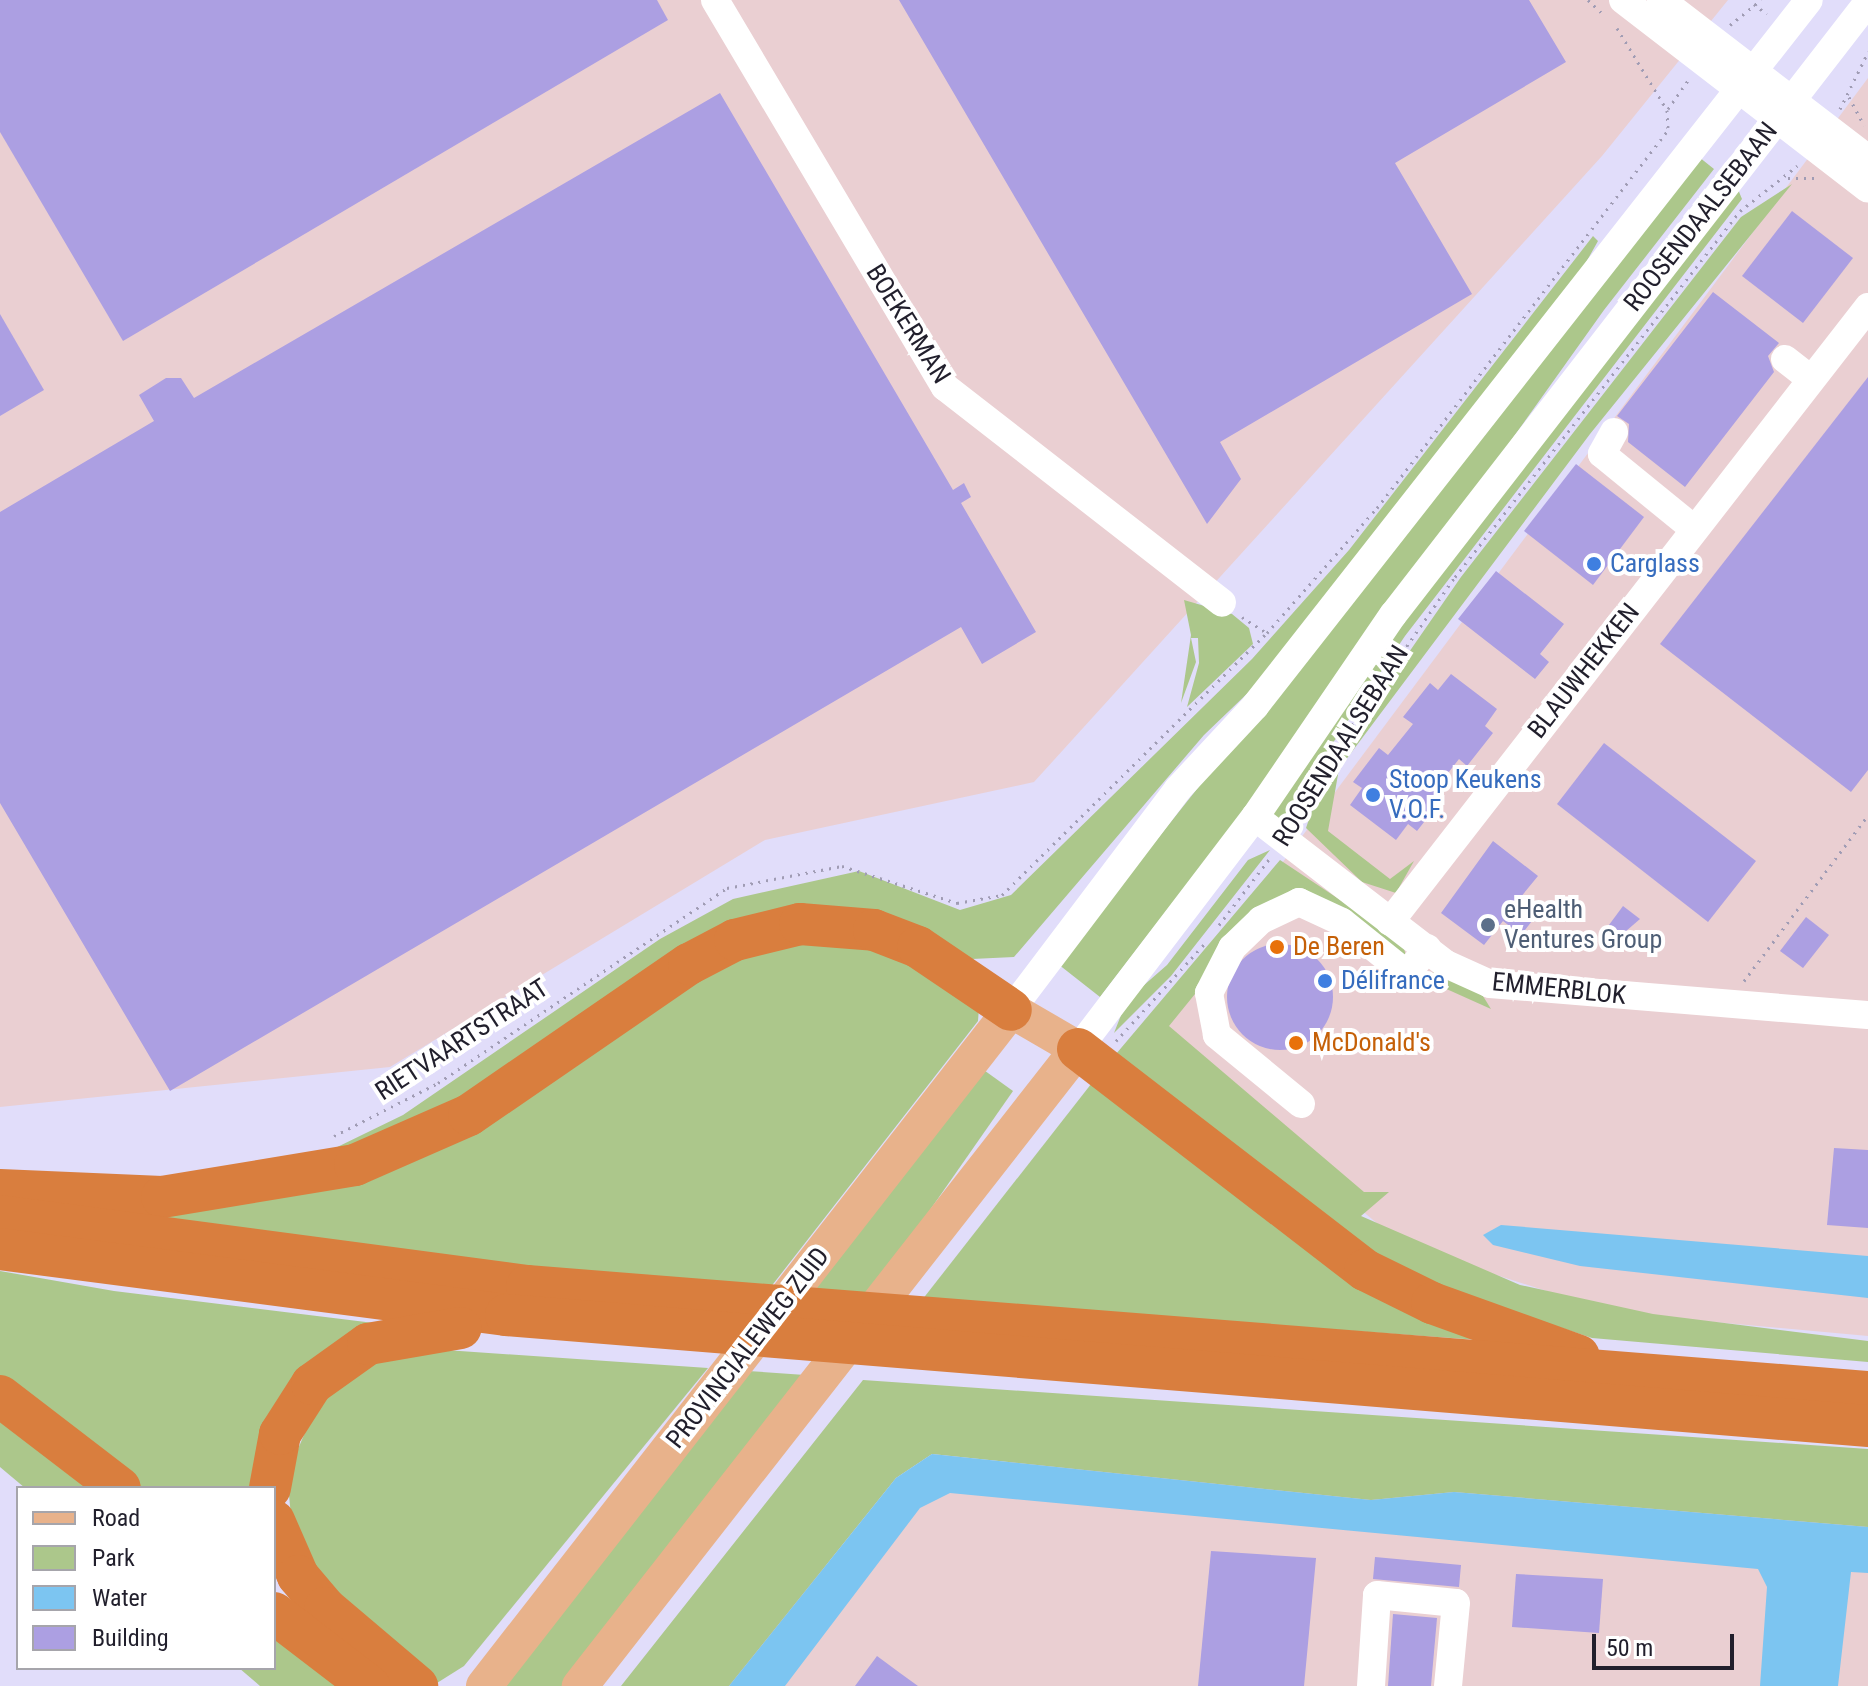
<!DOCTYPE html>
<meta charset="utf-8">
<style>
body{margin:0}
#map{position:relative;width:1868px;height:1686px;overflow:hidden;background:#e1ddfa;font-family:"Roboto Condensed",sans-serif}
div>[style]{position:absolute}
.industrial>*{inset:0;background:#eacfd2}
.green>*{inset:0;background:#acc78b}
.water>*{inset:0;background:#7cc5f1}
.building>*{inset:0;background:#ac9fe2}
.round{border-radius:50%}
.path>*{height:3px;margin-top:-1.5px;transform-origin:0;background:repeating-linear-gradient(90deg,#a09cb4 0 2px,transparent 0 8px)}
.minor>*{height:28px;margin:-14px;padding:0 14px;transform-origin:14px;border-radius:14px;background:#fff}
.major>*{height:36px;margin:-18px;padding:0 18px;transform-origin:18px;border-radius:18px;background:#e8b28b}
.highway>*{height:42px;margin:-21px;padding:0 21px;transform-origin:21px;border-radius:21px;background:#d97e3e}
.dots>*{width:22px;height:22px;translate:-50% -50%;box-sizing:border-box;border:4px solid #fff;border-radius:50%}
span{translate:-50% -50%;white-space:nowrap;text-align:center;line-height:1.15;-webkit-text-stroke:8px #fff;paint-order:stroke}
.street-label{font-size:26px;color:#211f2c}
.shop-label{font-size:26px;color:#366cbe}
.left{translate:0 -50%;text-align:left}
.service-label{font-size:26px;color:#4e5e75}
.food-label{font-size:26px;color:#c56008}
.legend{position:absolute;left:16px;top:1486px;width:260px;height:184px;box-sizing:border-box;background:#fff;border:2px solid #a6a5ab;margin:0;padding:10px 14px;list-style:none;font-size:24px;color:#211f2c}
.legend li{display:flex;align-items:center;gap:16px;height:40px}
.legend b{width:40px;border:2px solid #a6a5ab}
.scale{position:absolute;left:1592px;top:1634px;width:142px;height:36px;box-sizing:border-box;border:4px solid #211f2c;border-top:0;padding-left:10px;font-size:24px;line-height:28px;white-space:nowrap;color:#211f2c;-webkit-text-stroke:6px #fff;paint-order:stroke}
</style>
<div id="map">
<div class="industrial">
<i style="clip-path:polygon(0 0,1728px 0,1602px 156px,1034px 782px,765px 840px,390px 1067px,0 1107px)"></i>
<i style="clip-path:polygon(1868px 78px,1868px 1336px,1615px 1313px,1403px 1245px,1153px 1036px)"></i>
<i style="clip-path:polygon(1111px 1430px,1868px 1495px,1868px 1686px,690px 1686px,907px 1493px)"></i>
</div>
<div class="green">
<i style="clip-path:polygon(1699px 157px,1714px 169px,1604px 310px,1294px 745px,1100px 997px,1058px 964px)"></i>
<i style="clip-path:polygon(1792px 184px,1590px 434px,1339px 769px,1328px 831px,1390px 879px,1414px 861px,1396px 893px,1362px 882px,1306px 828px,1324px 775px,1461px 577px,1741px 217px)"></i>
<i style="clip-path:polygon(1737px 187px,1742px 199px,1405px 636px,1316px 768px,1288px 828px,1270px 813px,1373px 660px)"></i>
<i style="clip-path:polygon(1593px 236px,1598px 241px,1570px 291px,1275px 667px,1204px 735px,1014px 957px,972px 959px,875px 913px,795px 907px,492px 1081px,382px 1137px,327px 1152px,403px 1115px,660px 939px,733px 899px,859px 871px,960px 910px,1011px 895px,1252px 659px,1349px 550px)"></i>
<i style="clip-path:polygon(1184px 600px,1232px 614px,1249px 628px,1253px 644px,1187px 707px,1199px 663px,1198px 638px,1191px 638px,1196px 662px,1181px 703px,1191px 635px)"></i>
<i style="clip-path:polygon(1270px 850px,1171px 976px,1114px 1033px,1127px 1000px,1167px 965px,1248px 860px)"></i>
<i style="clip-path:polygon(1280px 860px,1402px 941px,1406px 956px,1310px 897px,1221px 962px,1169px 1026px,1364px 1192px,1389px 1192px,1361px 1216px,1520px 1285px,1653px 1314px,1868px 1341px,1868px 1362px,1592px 1338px,1398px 1274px,1116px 1054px)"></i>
<i style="clip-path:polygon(829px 937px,904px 957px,979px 1008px,978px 1021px,770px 1288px,431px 1258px,130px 1219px,266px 1200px,718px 958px)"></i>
<i style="clip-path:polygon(1441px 969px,1478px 988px,1491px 1009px,1422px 978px)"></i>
<i style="clip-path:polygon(981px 1068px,1013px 1091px,900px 1253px,867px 1296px,811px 1291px)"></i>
<i style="clip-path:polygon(1095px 1079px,1507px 1342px,922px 1300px)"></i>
<i style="clip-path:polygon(0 1271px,114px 1291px,382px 1324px,350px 1345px,258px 1488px,135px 1488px,0 1385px)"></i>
<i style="clip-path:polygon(431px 1349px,708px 1368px,464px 1666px,437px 1683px,332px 1598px,292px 1526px,287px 1475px,320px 1397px,388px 1356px)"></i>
<i style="clip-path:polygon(748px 1371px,805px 1375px,564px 1686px,504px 1686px)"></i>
<i style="clip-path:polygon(863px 1380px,1868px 1449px,1868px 1527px,1454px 1492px,1371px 1500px,932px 1454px,896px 1478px,729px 1686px,621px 1686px)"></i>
<i style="clip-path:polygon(0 1418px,91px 1488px,25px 1488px,0 1467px)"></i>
<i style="clip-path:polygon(274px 1631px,344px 1686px,260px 1686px,239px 1668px,274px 1668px)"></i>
</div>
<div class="water">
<i style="clip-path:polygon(1501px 1225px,1868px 1256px,1868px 1298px,1580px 1266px,1493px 1245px,1483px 1235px)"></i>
<i style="clip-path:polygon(932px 1454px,1371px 1500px,1454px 1492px,1868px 1527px,1868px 1573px,1851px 1572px,1838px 1686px,1760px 1686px,1767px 1587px,1758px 1569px,950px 1493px,920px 1508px,785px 1686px,729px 1686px,896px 1478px)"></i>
</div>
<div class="building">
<i style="clip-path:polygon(0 0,657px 0,668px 20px,123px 341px,0 132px)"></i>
<i style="clip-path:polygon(899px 0,1529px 0,1566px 62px,1395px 163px,1472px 294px,1220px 442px,1241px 479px,1207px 524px)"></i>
<i style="clip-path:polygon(720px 93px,953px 490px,964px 483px,971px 497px,961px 503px,1036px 632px,982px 664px,961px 627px,170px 1091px,0 803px,0 512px,154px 421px,139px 395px,166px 378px,181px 378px,194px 398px)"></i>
<i style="clip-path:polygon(1792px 211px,1853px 258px,1803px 323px,1742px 276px)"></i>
<i style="clip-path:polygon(1713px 292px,1779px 343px,1768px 356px,1774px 372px,1685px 487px,1628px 442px,1629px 424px,1617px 416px)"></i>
<i style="clip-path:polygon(0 314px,44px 390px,0 416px)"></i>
<i style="clip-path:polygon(1868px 377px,1868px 770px,1851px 792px,1660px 644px)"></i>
<i style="clip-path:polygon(1576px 464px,1644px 517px,1593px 585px,1524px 531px)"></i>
<i style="clip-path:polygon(1496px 571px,1564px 624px,1540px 654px,1549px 662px,1535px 679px,1458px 619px)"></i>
<i style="clip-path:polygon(1451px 674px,1497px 709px,1485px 726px,1493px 733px,1467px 766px,1459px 759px,1434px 791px,1443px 798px,1417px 831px,1408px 824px,1396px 840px,1350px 805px,1362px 788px,1353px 782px,1379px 748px,1388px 755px,1413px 724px,1403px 717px,1430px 683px,1438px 690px)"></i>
<i style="clip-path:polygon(1604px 743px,1756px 861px,1708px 922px,1557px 804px)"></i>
<i style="clip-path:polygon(1493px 841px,1538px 876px,1520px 898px,1539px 912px,1521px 935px,1503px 921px,1484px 945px,1441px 913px)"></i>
<i style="clip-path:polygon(1623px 906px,1640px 919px,1618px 938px,1606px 929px)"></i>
<i style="clip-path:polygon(1806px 917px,1829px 935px,1803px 968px,1780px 951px)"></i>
<i class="round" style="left:1227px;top:944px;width:106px;height:106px"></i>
<i style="clip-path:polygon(1834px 1148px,1868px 1150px,1868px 1228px,1827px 1225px)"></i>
<i style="clip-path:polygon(1211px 1551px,1316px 1558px,1304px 1686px,1198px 1686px)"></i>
<i style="clip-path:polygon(1375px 1557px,1461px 1565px,1459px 1587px,1373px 1579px)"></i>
<i style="clip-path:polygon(1516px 1574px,1603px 1579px,1599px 1633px,1512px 1627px)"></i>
<i style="clip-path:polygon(1393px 1614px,1437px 1618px,1431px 1686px,1388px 1686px)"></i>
<i style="clip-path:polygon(877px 1656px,900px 1673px,918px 1686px,855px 1686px)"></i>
</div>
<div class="path">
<i style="left:1588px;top:0;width:21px;rotate:43deg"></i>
<i style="left:1754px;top:4px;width:16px;rotate:38deg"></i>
<i style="left:1730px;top:25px;width:40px;rotate:-39deg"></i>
<i style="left:1617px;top:28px;width:96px;rotate:58.6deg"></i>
<i style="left:1667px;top:110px;width:22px;rotate:87deg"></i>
<i style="left:1849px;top:97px;width:32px;rotate:62deg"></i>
<i style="left:1668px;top:109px;width:37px;rotate:-55deg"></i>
<i style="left:1840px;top:109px;width:64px;rotate:-63.8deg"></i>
<i style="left:1788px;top:178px;width:28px"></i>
<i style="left:1242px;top:617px;width:30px;rotate:33deg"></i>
<i style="left:1267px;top:633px;width:167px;rotate:-48.7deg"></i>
<i style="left:1377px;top:508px;width:475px;rotate:-52.4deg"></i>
<i style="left:1300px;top:821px;width:54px;rotate:-68.2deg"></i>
<i style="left:1320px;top:771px;width:236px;rotate:-55.2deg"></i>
<i style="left:1455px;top:577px;width:464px;rotate:-52.1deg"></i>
<i style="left:1740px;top:211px;width:73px;rotate:-38.3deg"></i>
<i style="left:1219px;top:925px;width:84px;rotate:-52.7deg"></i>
<i style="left:1744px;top:981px;width:207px;rotate:-53.2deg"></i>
<i style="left:1116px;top:1041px;width:135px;rotate:-47.7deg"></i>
<i style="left:334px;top:1136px;width:117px;rotate:-27deg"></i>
<i style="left:438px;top:1083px;width:349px;rotate:-34deg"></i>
<i style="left:727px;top:888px;width:117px;rotate:-10.8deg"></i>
<i style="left:842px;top:866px;width:121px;rotate:17.8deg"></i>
<i style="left:957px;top:903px;width:46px;rotate:-10.1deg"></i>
<i style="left:1002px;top:895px;width:373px;rotate:-44.7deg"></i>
</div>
<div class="minor">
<i style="left:715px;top:0;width:450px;rotate:59.3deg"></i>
<i style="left:945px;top:387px;width:351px;rotate:37.9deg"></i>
<i style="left:1623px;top:0;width:309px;rotate:37.6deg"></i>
<i style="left:1661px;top:0;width:261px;rotate:37.5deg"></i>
<i style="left:1785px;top:359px;width:33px;rotate:38deg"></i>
<i style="left:1614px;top:432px;width:25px;rotate:119deg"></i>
<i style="left:1602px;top:454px;width:119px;rotate:39.2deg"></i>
<i style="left:1255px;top:817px;width:241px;rotate:37.6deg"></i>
<i style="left:1446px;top:964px;width:48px;rotate:24.4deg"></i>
<i style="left:1490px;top:984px;width:379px;rotate:4.7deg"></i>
<i style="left:1390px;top:922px;width:779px;rotate:-52.14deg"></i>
<i style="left:1011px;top:1010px;width:277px;rotate:-52.9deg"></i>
<i style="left:1178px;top:789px;width:113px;rotate:-47.1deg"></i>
<i style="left:1255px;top:706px;width:897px;rotate:-51.88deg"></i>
<i style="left:1078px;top:1049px;width:292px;rotate:-52.7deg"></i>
<i style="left:1255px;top:817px;width:245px;rotate:-55.7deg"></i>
<i style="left:1393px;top:615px;width:775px;rotate:-52.23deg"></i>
<i style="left:1301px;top:1104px;width:109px;rotate:-140.6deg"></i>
<i style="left:1217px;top:1035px;width:43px;rotate:-100.8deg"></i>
<i style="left:1209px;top:993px;width:51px;rotate:-62.9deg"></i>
<i style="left:1232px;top:948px;width:40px;rotate:-44deg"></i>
<i style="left:1261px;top:920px;width:42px;rotate:-25.3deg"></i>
<i style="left:1299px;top:902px;width:47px;rotate:24.9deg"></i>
<i style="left:1342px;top:922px;width:83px;rotate:38.7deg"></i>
<i style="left:1407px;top:974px;width:33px;rotate:-52deg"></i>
<i style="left:1371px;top:1686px;width:91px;rotate:-86.2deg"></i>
<i style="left:1377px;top:1595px;width:79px;rotate:5.8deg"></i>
<i style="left:1456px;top:1603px;width:83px;rotate:95.5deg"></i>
</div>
<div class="major">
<i style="left:484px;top:1686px;width:857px;rotate:-52.06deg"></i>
<i style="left:1011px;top:1010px;width:78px;rotate:30.2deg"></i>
<i style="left:1078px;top:1049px;width:809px;rotate:128.02deg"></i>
</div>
<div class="highway">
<i style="left:1078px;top:1049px;width:362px;rotate:37.6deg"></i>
<i style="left:1365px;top:1270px;width:75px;rotate:26.2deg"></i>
<i style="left:1432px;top:1303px;width:156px;rotate:19.8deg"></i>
<i style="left:0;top:1190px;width:162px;rotate:2.5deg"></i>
<i style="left:162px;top:1197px;width:196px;rotate:-9.4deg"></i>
<i style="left:355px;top:1165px;width:124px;rotate:-23.7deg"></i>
<i style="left:469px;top:1115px;width:267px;rotate:-34.5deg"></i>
<i style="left:689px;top:964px;width:52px;rotate:-27.6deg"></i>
<i style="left:735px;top:940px;width:67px;rotate:-13.8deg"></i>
<i style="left:800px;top:924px;width:74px;rotate:4.6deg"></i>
<i style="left:874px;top:930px;width:47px;rotate:21.1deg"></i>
<i style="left:918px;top:947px;width:112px;rotate:34.1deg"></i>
<i style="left:0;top:1216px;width:532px;rotate:7.57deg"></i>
<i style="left:527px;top:1286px;width:1345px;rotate:4.52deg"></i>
<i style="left:0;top:1249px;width:510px;rotate:7.43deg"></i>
<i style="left:506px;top:1315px;width:1367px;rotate:4.66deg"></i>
<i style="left:0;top:1396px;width:151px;rotate:37.5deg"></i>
<i style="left:270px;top:1488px;width:55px;rotate:-79.5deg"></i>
<i style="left:280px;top:1434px;width:59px;rotate:-57.4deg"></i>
<i style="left:312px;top:1384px;width:69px;rotate:-35.5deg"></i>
<i style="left:368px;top:1344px;width:94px;rotate:-9.8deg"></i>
<i style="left:274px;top:1521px;width:60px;rotate:66.4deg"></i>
<i style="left:298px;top:1576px;width:42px;rotate:49.8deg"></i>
<i style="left:325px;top:1608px;width:121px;rotate:40.3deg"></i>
<i style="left:274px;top:1613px;width:120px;rotate:37.5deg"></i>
</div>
<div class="dots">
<i style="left:1594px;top:564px;background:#3f7fe0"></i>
<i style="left:1373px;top:795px;background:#3f7fe0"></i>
<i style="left:1488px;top:925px;background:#5c6f8a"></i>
<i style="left:1277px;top:947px;background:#e8710a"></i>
<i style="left:1325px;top:981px;background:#3f7fe0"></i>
<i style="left:1296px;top:1043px;background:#e8710a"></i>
</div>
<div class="street-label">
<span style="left:1701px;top:217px;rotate:-52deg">ROOSENDAALSEBAAN</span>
<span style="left:908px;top:324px;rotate:58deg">BOEKERMAN</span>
<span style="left:1584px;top:671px;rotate:-52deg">BLAUWHEKKEN</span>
<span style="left:1341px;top:746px;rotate:-58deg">ROOSENDAALSEBAAN</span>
<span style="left:1559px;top:989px;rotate:6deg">EMMERBLOK</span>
<span style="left:462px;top:1040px;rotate:-33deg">RIETVAARTSTRAAT</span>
<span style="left:748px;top:1348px;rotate:-52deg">PROVINCIALEWEG ZUID</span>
</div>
<div class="shop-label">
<span class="left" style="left:1610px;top:564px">Carglass</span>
<span class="left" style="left:1389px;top:795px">Stoop Keukens<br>V.O.F.</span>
<span class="left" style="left:1341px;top:981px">Délifrance</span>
</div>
<div class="service-label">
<span class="left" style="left:1504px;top:925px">eHealth<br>Ventures Group</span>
</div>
<div class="food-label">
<span class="left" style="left:1293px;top:947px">De Beren</span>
<span class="left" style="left:1312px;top:1043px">McDonald's</span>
</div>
<ul class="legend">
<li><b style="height:10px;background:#e8b28b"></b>Road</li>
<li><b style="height:22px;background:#acc78b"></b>Park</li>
<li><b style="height:22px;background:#7cc5f1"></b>Water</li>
<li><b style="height:22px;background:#ac9fe2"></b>Building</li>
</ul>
<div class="scale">50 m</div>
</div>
